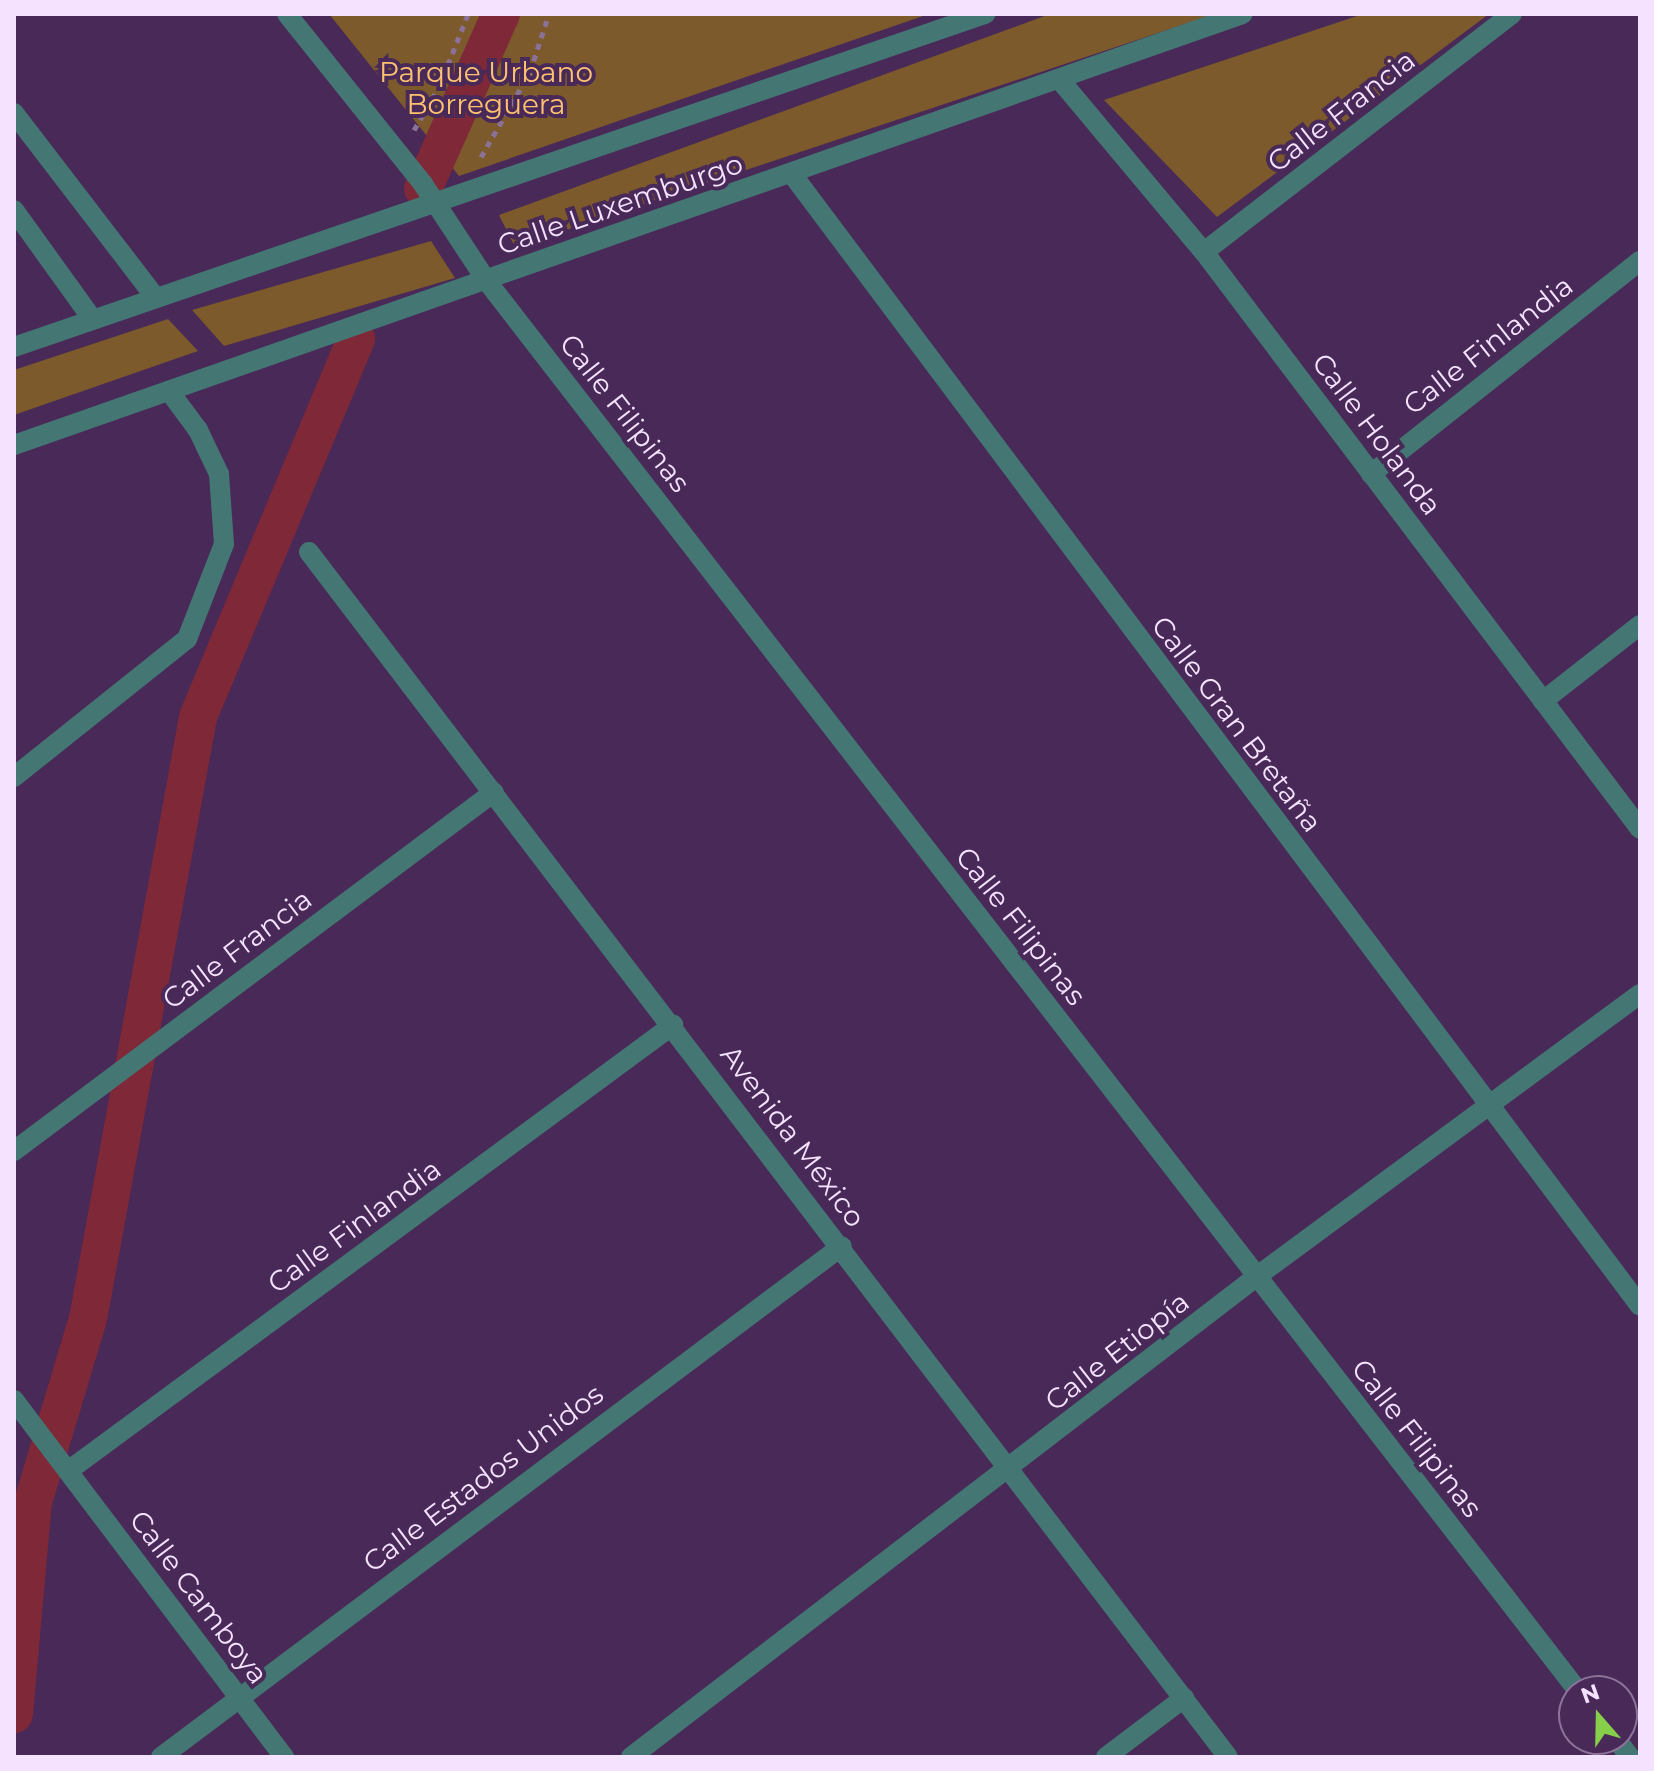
<!DOCTYPE html>
<meta charset="utf-8">
<style>
body{margin:0}
#map{position:relative;width:1654px;height:1771px;overflow:hidden;background:#482957;font-family:Montserrat,sans-serif}
div>[style]{position:absolute}
.green>*{inset:0;background:#7c5a2c}
.canal>*{height:38px;margin:-19px;padding:0 19px;transform-origin:19px;border-radius:19px;background:#7f2838}
.path>*{height:5px;margin-top:-2.5px;transform-origin:0;background:repeating-linear-gradient(90deg,#8b7198 0 6px,transparent 0 12px)}
.minor>*{height:20px;margin:-10px;padding:0 10px;transform-origin:10px;border-radius:10px;background:#447674}
span{translate:-50% -50%;white-space:nowrap;text-align:center;line-height:1.15;-webkit-text-stroke:8px #482957;paint-order:stroke}
.park-label{font-size:28px;color:#fdc170}
.street-label{font-size:28px;color:#f4e2fe}
.frame{position:absolute;inset:0;border:16px solid #f4e2fe;pointer-events:none}
.north{position:absolute;left:1558px;top:1675px;width:80px;height:80px;box-sizing:border-box;background:#482957;border:2px solid #8d739a;border-radius:50%;rotate:340deg;font-size:22px;font-weight:700;line-height:32px;text-align:center;color:#f4e2fe}
.north::after{content:'';display:block;margin:auto;width:28px;height:36px;background:#87cf4a;clip-path:polygon(50% 0,100% 100%,50% 72%,0 100%)}
</style>
<div id="map">
<div class="green">
<i style="clip-path:polygon(329px 14px,929px 14px,459px 176px)"></i>
<i style="clip-path:polygon(1050px 14px,1215px 14px,515px 247px,499px 215px)"></i>
<i style="clip-path:polygon(1363px 14px,1489px 14px,1217px 217px,1104px 100px)"></i>
<i style="clip-path:polygon(431px 241px,455px 278px,224px 346px,192px 310px)"></i>
<i style="clip-path:polygon(168px 319px,198px 351px,14px 415px,14px 370px)"></i>
</div>
<div class="canal">
<i style="left:423px;top:189px;width:192px;rotate:-66deg"></i>
<i style="left:14px;top:1714px;width:213px;rotate:-84.9deg"></i>
<i style="left:33px;top:1502px;width:191px;rotate:-73.3deg"></i>
<i style="left:88px;top:1319px;width:612px;rotate:-79.64deg"></i>
<i style="left:198px;top:717px;width:410px;rotate:-67.3deg"></i>
</div>
<div class="path">
<i style="left:414px;top:130px;width:50px;rotate:-59.8deg"></i>
<i style="left:439px;top:87px;width:79px;rotate:-68.3deg"></i>
<i style="left:481px;top:157px;width:98px;rotate:-60deg"></i>
<i style="left:530px;top:72px;width:61px;rotate:-71.9deg"></i>
</div>
<div class="minor">
<i style="left:287px;top:14px;width:218px;rotate:51.3deg"></i>
<i style="left:423px;top:184px;width:115px;rotate:56.7deg"></i>
<i style="left:486px;top:280px;width:1784px;rotate:52.26deg"></i>
<i style="left:1060px;top:80px;width:224px;rotate:50.1deg"></i>
<i style="left:1204px;top:252px;width:723px;rotate:52.92deg"></i>
<i style="left:14px;top:113px;width:232px;rotate:52.5deg"></i>
<i style="left:792px;top:174px;width:1414px;rotate:53.16deg"></i>
<i style="left:14px;top:210px;width:135px;rotate:54.3deg"></i>
<i style="left:1204px;top:252px;width:389px;rotate:-37.7deg"></i>
<i style="left:14px;top:347px;width:1027px;rotate:-18.93deg"></i>
<i style="left:14px;top:445px;width:1302px;rotate:-19.33deg"></i>
<i style="left:1371px;top:474px;width:343px;rotate:-38.4deg"></i>
<i style="left:309px;top:552px;width:1515px;rotate:52.67deg"></i>
<i style="left:1543px;top:701px;width:123px;rotate:-38.1deg"></i>
<i style="left:14px;top:777px;width:221px;rotate:-38.6deg"></i>
<i style="left:187px;top:639px;width:102px;rotate:-68.7deg"></i>
<i style="left:224px;top:544px;width:70px;rotate:-94.1deg"></i>
<i style="left:219px;top:474px;width:49px;rotate:-115.5deg"></i>
<i style="left:198px;top:430px;width:49px;rotate:-126.6deg"></i>
<i style="left:14px;top:1151px;width:599px;rotate:-36.79deg"></i>
<i style="left:14px;top:1400px;width:448px;rotate:52.9deg"></i>
<i style="left:68px;top:1471px;width:752px;rotate:-36.4deg"></i>
<i style="left:1616px;top:1739px;width:23px;rotate:52deg"></i>
<i style="left:161px;top:1757px;width:851px;rotate:-36.88deg"></i>
<i style="left:631px;top:1757px;width:788px;rotate:-37.52deg"></i>
<i style="left:1256px;top:1277px;width:477px;rotate:-36.4deg"></i>
<i style="left:1106px;top:1757px;width:98px;rotate:-37.1deg"></i>
</div>
<div class="park-label">
<span style="left:486px;top:88px">Parque Urbano<br>Borreguera</span>
</div>
<div class="street-label">
<span style="left:1341px;top:111px;rotate:-38deg">Calle Francia</span>
<span style="left:620px;top:204px;rotate:-19deg">Calle Luxemburgo</span>
<span style="left:1488px;top:345px;rotate:-38deg">Calle Finlandia</span>
<span style="left:625px;top:413px;rotate:52deg">Calle Filipinas</span>
<span style="left:1377px;top:434px;rotate:53deg">Calle Holanda</span>
<span style="left:1237px;top:724px;rotate:53deg">Calle Gran Bretaña</span>
<span style="left:1021px;top:926px;rotate:52deg">Calle Filipinas</span>
<span style="left:237px;top:949px;rotate:-37deg">Calle Francia</span>
<span style="left:793px;top:1136px;rotate:53deg">Avenida México</span>
<span style="left:354px;top:1226px;rotate:-36deg">Calle Finlandia</span>
<span style="left:1117px;top:1351px;rotate:-38deg">Calle Etiopía</span>
<span style="left:1417px;top:1438px;rotate:52deg">Calle Filipinas</span>
<span style="left:483px;top:1478px;rotate:-37deg">Calle Estados Unidos</span>
<span style="left:199px;top:1597px;rotate:53deg">Calle Camboya</span>
</div>
<div class="frame"></div>
<div class="north">N</div>
</div>
